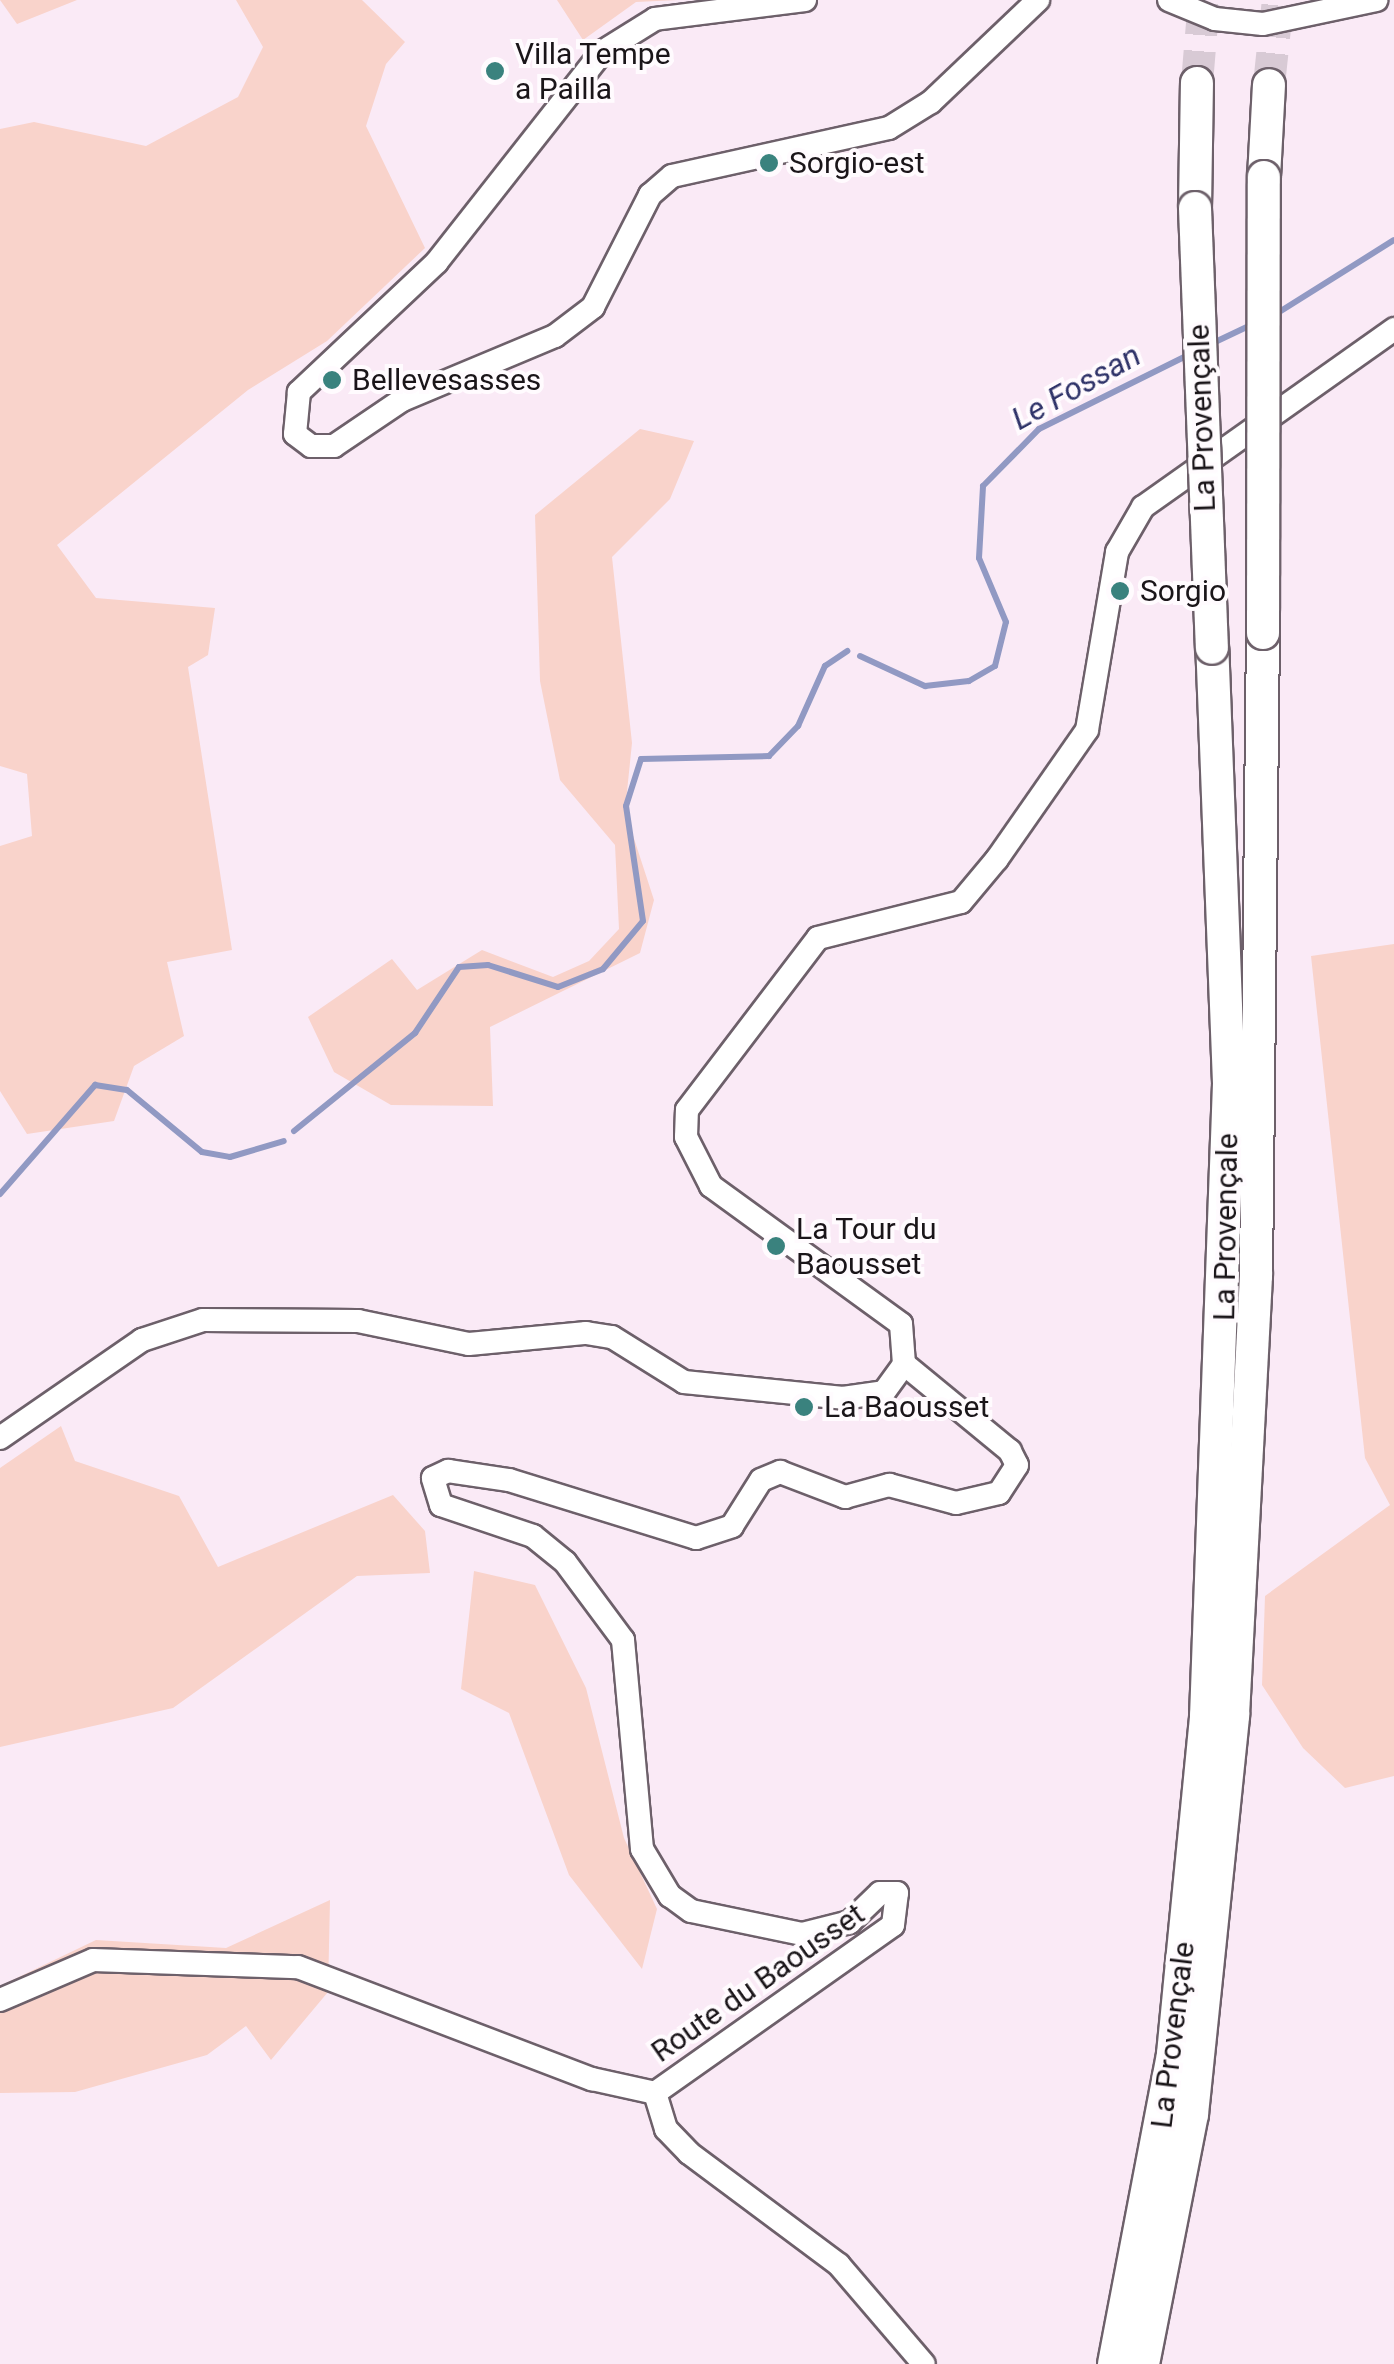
<!DOCTYPE html>
<meta charset="utf-8">
<style>
body{margin:0}
#map{position:relative;width:1394px;height:2364px;overflow:hidden;background:#faeaf6;font-family:Roboto,sans-serif}
div>[style]{position:absolute}
.green>*{inset:0;background:#f9d3cb}
.stream>*{height:6px;margin:-3px;padding:0 3px;transform-origin:3px;border-radius:3px;background:#9199c3}
.highway-tunnel>*{height:32px;margin-top:-16px;transform-origin:0;background:repeating-linear-gradient(90deg,#d8cad5 0 32px,transparent 0 48px)}
.roads{filter:drop-shadow(2px 0 #6d606a) drop-shadow(-2px 0 #6d606a) drop-shadow(0 2px #6d606a) drop-shadow(0 -2px #6d606a)}
.minor>*{height:22px;margin:-11px;padding:0 11px;transform-origin:11px;border-radius:11px;background:#fff}
.highway>*{height:32px;margin:-16px;padding:0 16px;transform-origin:16px;border-radius:16px;background:#fff}
.bridges{filter:drop-shadow(2px 0 #6d606a) drop-shadow(-2px 0 #6d606a) drop-shadow(0 2px #6d606a) drop-shadow(0 -2px #6d606a)}
.highway-bridge>*{height:32px;margin:-16px;padding:0 16px;transform-origin:16px;border-radius:16px;background:#fff}
.dots>*{width:28px;height:28px;translate:-50% -50%;box-sizing:border-box;border:5px solid #fffbfe;border-radius:50%}
span{translate:-50% -50%;white-space:nowrap;text-align:center;line-height:1.15;-webkit-text-stroke:8px #fffbfe;paint-order:stroke}
.poi-label{font-size:30px;color:#1a1519}
.left{translate:0 -50%;text-align:left}
.street-label{font-size:30px;color:#1a1519}
.water-label{font-size:32px;color:#2e3268;font-style:italic}
</style>
<div id="map">
<div class="green">
<i style="clip-path:polygon(0 0,77px 0,17px 24px)"></i>
<i style="clip-path:polygon(236px 0,362px 0,405px 42px,386px 64px,366px 126px,425px 248px,327px 341px,248px 390px,57px 545px,96px 598px,215px 608px,208px 655px,188px 667px,232px 950px,167px 962px,184px 1036px,134px 1066px,114px 1121px,27px 1134px,0 1091px,0 846px,32px 836px,27px 774px,0 766px,0 129px,34px 122px,146px 146px,238px 97px,263px 47px)"></i>
<i style="clip-path:polygon(557px 0,678px 0,636px 2px,583px 40px)"></i>
<i style="clip-path:polygon(640px 429px,694px 441px,670px 499px,612px 557px,632px 743px,625px 811px,654px 900px,640px 953px,490px 1027px,493px 1106px,391px 1105px,334px 1072px,308px 1017px,392px 959px,417px 990px,482px 950px,553px 977px,589px 961px,619px 929px,615px 845px,560px 780px,540px 681px,535px 515px)"></i>
<i style="clip-path:polygon(1394px 944px,1394px 1776px,1345px 1788px,1303px 1748px,1262px 1685px,1265px 1596px,1390px 1505px,1365px 1458px,1311px 956px)"></i>
<i style="clip-path:polygon(61px 1426px,75px 1461px,179px 1496px,218px 1567px,393px 1495px,425px 1531px,430px 1573px,357px 1576px,173px 1708px,0 1747px,0 1468px)"></i>
<i style="clip-path:polygon(474px 1571px,535px 1585px,586px 1688px,624px 1838px,657px 1909px,642px 1969px,569px 1875px,509px 1713px,461px 1689px)"></i>
<i style="clip-path:polygon(330px 1900px,328px 1992px,271px 2060px,246px 2026px,207px 2055px,75px 2092px,0 2093px,0 1986px,96px 1940px,226px 1948px)"></i>
</div>
<div class="stream">
<i style="left:1276px;top:314px;width:139px;rotate:-32.1deg"></i>
<i style="left:1213px;top:343px;width:42px;rotate:-25.3deg"></i>
<i style="left:860px;top:656px;width:72px;rotate:24.8deg"></i>
<i style="left:925px;top:686px;width:44px;rotate:-6.5deg"></i>
<i style="left:969px;top:681px;width:30px;rotate:-30deg"></i>
<i style="left:995px;top:666px;width:45px;rotate:-76deg"></i>
<i style="left:1006px;top:622px;width:69px;rotate:-112.9deg"></i>
<i style="left:979px;top:558px;width:72px;rotate:-86.8deg"></i>
<i style="left:983px;top:486px;width:80px;rotate:-45.5deg"></i>
<i style="left:1039px;top:429px;width:166px;rotate:-26.4deg"></i>
<i style="left:294px;top:1131px;width:156px;rotate:-39deg"></i>
<i style="left:415px;top:1033px;width:79px;rotate:-56.3deg"></i>
<i style="left:459px;top:967px;width:29px;rotate:-4deg"></i>
<i style="left:488px;top:965px;width:73px;rotate:17.4deg"></i>
<i style="left:558px;top:987px;width:48px;rotate:-21.8deg"></i>
<i style="left:603px;top:969px;width:62px;rotate:-50.2deg"></i>
<i style="left:643px;top:921px;width:116px;rotate:-98.4deg"></i>
<i style="left:626px;top:806px;width:49px;rotate:-72.3deg"></i>
<i style="left:641px;top:759px;width:128px;rotate:-1.3deg"></i>
<i style="left:769px;top:756px;width:42px;rotate:-46deg"></i>
<i style="left:798px;top:726px;width:66px;rotate:-65.8deg"></i>
<i style="left:825px;top:666px;width:27px;rotate:-34deg"></i>
<i style="left:0;top:1194px;width:145px;rotate:-48.9deg"></i>
<i style="left:95px;top:1085px;width:32px;rotate:9deg"></i>
<i style="left:127px;top:1090px;width:97px;rotate:39.6deg"></i>
<i style="left:202px;top:1152px;width:28px;rotate:10deg"></i>
<i style="left:230px;top:1157px;width:56px;rotate:-16.5deg"></i>
</div>
<div class="highway-tunnel">
<i style="left:1197px;top:83px;width:83px;rotate:-85.2deg"></i>
<i style="left:1269px;top:85px;width:85px;rotate:-84deg"></i>
</div>
<div class="roads">
<div class="minor">
<i style="left:805px;top:0;width:151px;rotate:172.8deg"></i>
<i style="left:655px;top:19px;width:62px;rotate:148.1deg"></i>
<i style="left:602px;top:52px;width:267px;rotate:128.2deg"></i>
<i style="left:437px;top:262px;width:190px;rotate:136.7deg"></i>
<i style="left:299px;top:392px;width:42px;rotate:95.4deg"></i>
<i style="left:295px;top:434px;width:20px;rotate:37deg"></i>
<i style="left:311px;top:446px;width:23px"></i>
<i style="left:334px;top:446px;width:82px;rotate:-34.1deg"></i>
<i style="left:402px;top:400px;width:166px;rotate:-22.7deg"></i>
<i style="left:555px;top:336px;width:48px;rotate:-37.3deg"></i>
<i style="left:593px;top:307px;width:126px;rotate:-63deg"></i>
<i style="left:650px;top:195px;width:29px;rotate:-41deg"></i>
<i style="left:672px;top:176px;width:222px;rotate:-12.5deg"></i>
<i style="left:889px;top:128px;width:49px;rotate:-31.8deg"></i>
<i style="left:931px;top:102px;width:148px;rotate:-43.6deg"></i>
<i style="left:1169px;top:0;width:50px;rotate:22.4deg"></i>
<i style="left:1215px;top:19px;width:48px;rotate:5.9deg"></i>
<i style="left:1263px;top:24px;width:116px;rotate:-11.9deg"></i>
<i style="left:0;top:1438px;width:173px;rotate:-34.6deg"></i>
<i style="left:142px;top:1340px;width:64px;rotate:-18.2deg"></i>
<i style="left:203px;top:1320px;width:155px;rotate:0.4deg"></i>
<i style="left:358px;top:1321px;width:113px;rotate:11.7deg"></i>
<i style="left:469px;top:1344px;width:118px;rotate:-5.4deg"></i>
<i style="left:586px;top:1333px;width:26px;rotate:9deg"></i>
<i style="left:612px;top:1337px;width:85px;rotate:32deg"></i>
<i style="left:684px;top:1382px;width:160px;rotate:5.7deg"></i>
<i style="left:843px;top:1398px;width:41px;rotate:-8.3deg"></i>
<i style="left:884px;top:1392px;width:34px;rotate:-54deg"></i>
<i style="left:904px;top:1364px;width:40px;rotate:-94.3deg"></i>
<i style="left:901px;top:1324px;width:235px;rotate:-144deg"></i>
<i style="left:711px;top:1186px;width:55px;rotate:-117deg"></i>
<i style="left:686px;top:1137px;width:27px;rotate:-88deg"></i>
<i style="left:687px;top:1110px;width:216px;rotate:-52.7deg"></i>
<i style="left:818px;top:938px;width:147px;rotate:-14.1deg"></i>
<i style="left:961px;top:902px;width:56px;rotate:-50.1deg"></i>
<i style="left:997px;top:859px;width:157px;rotate:-55.1deg"></i>
<i style="left:1087px;top:730px;width:181px;rotate:-80.4deg"></i>
<i style="left:1117px;top:552px;width:52px;rotate:-60deg"></i>
<i style="left:1143px;top:507px;width:308px;rotate:-35.3deg"></i>
<i style="left:0;top:2000px;width:101px;rotate:-23.3deg"></i>
<i style="left:93px;top:1960px;width:205px;rotate:2deg"></i>
<i style="left:298px;top:1967px;width:315px;rotate:20.9deg"></i>
<i style="left:592px;top:2079px;width:65px;rotate:12.5deg"></i>
<i style="left:655px;top:2093px;width:291px;rotate:-35.2deg"></i>
<i style="left:893px;top:1925px;width:32px;rotate:-83deg"></i>
<i style="left:897px;top:1893px;width:17px;rotate:180deg"></i>
<i style="left:880px;top:1893px;width:42px;rotate:136deg"></i>
<i style="left:850px;top:1922px;width:49px;rotate:166deg"></i>
<i style="left:802px;top:1934px;width:113px;rotate:-168.3deg"></i>
<i style="left:691px;top:1911px;width:26px;rotate:-144deg"></i>
<i style="left:670px;top:1896px;width:55px;rotate:-120.8deg"></i>
<i style="left:642px;top:1849px;width:210px;rotate:-95.2deg"></i>
<i style="left:623px;top:1640px;width:97px;rotate:-126.6deg"></i>
<i style="left:565px;top:1562px;width:41px;rotate:-140.9deg"></i>
<i style="left:533px;top:1536px;width:97px;rotate:-161.4deg"></i>
<i style="left:441px;top:1505px;width:28px;rotate:-107deg"></i>
<i style="left:433px;top:1478px;width:17px;rotate:-25deg"></i>
<i style="left:448px;top:1471px;width:62px;rotate:8.4deg"></i>
<i style="left:509px;top:1480px;width:196px;rotate:17.2deg"></i>
<i style="left:696px;top:1538px;width:38px;rotate:-18deg"></i>
<i style="left:732px;top:1526px;width:54px;rotate:-57.8deg"></i>
<i style="left:761px;top:1480px;width:21px;rotate:-23deg"></i>
<i style="left:780px;top:1472px;width:70px;rotate:21deg"></i>
<i style="left:845px;top:1497px;width:46px;rotate:-15.3deg"></i>
<i style="left:889px;top:1485px;width:69px;rotate:15deg"></i>
<i style="left:956px;top:1503px;width:44px;rotate:-13.1deg"></i>
<i style="left:999px;top:1493px;width:33px;rotate:-57deg"></i>
<i style="left:1017px;top:1465px;width:16px;rotate:-117deg"></i>
<i style="left:1010px;top:1451px;width:137px;rotate:-140.6deg"></i>
<i style="left:655px;top:2093px;width:38px;rotate:73deg"></i>
<i style="left:666px;top:2129px;width:33px;rotate:46deg"></i>
<i style="left:689px;top:2153px;width:187px;rotate:36.7deg"></i>
<i style="left:839px;top:2265px;width:130px;rotate:49.4deg"></i>
</div>
<div class="highway">
<i style="left:1264px;top:177px;width:92px;rotate:-86.9deg"></i>
<i style="left:1195px;top:208px;width:125px;rotate:-89.1deg"></i>
<i style="left:1114px;top:2364px;width:316px;rotate:-79.2deg"></i>
<i style="left:1173px;top:2054px;width:339px;rotate:-84.4deg"></i>
<i style="left:1206px;top:1717px;width:634px;rotate:-87.92deg"></i>
<i style="left:1229px;top:1083px;width:435px;rotate:-92.2deg"></i>
<i style="left:1143px;top:2364px;width:255px;rotate:-78.9deg"></i>
<i style="left:1192px;top:2114px;width:401px;rotate:-84.1deg"></i>
<i style="left:1233px;top:1715px;width:440px;rotate:-87deg"></i>
<i style="left:1256px;top:1276px;width:643px;rotate:-89.38deg"></i>
</div>
</div>
<div class="bridges">
<div class="highway-bridge">
<i style="left:1195px;top:208px;width:440px;rotate:87.8deg"></i>
<i style="left:1263px;top:633px;width:456px;rotate:-89.9deg"></i>
</div>
</div>
<div class="dots">
<i style="left:495px;top:71px;background:#3a827e"></i>
<i style="left:769px;top:163px;background:#3a827e"></i>
<i style="left:332px;top:380px;background:#3a827e"></i>
<i style="left:1120px;top:591px;background:#3a827e"></i>
<i style="left:776px;top:1246px;background:#3a827e"></i>
<i style="left:804px;top:1407px;background:#3a827e"></i>
</div>
<div class="poi-label">
<span class="left" style="left:515px;top:71px">Villa Tempe<br>a Pailla</span>
<span class="left" style="left:789px;top:163px">Sorgio-est</span>
<span class="left" style="left:352px;top:380px">Bellevesasses</span>
<span class="left" style="left:1140px;top:591px">Sorgio</span>
<span class="left" style="left:796px;top:1246px">La Tour du<br>Baousset</span>
<span class="left" style="left:824px;top:1407px">La Baousset</span>
</div>
<div class="street-label">
<span style="left:1202px;top:418px;rotate:-92deg">La Provençale</span>
<span style="left:1226px;top:1227px;rotate:-89deg">La Provençale</span>
<span style="left:758px;top:1983px;rotate:-35deg">Route du Baousset</span>
<span style="left:1173px;top:2035px;rotate:-83deg">La Provençale</span>
</div>
<div class="water-label">
<span style="left:1076px;top:387px;rotate:-29deg">Le Fossan</span>
</div>
</div>
